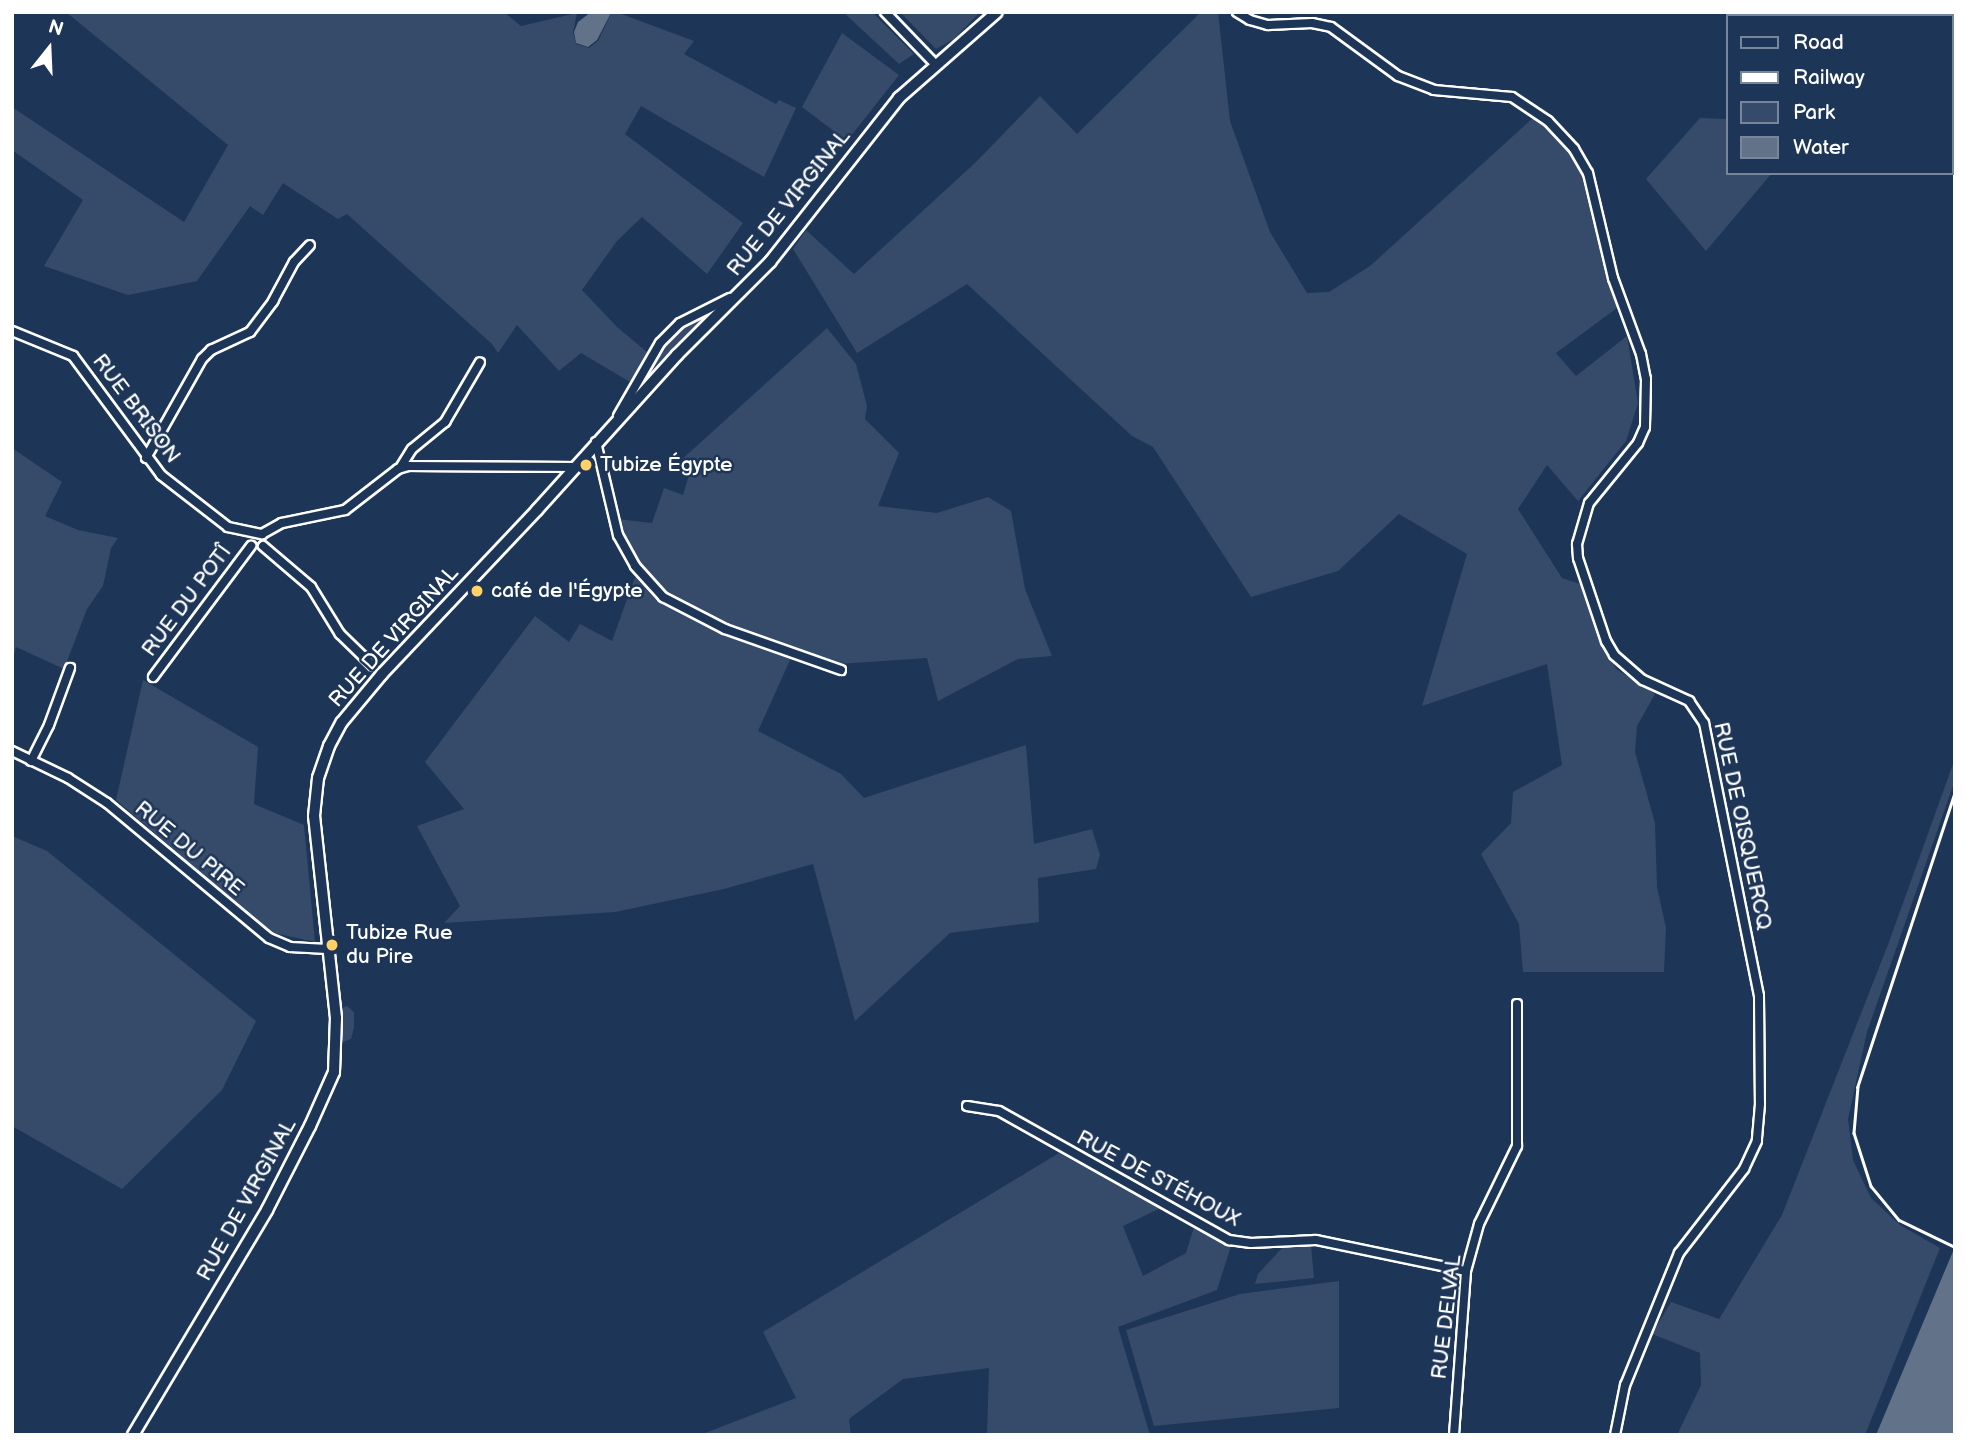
<!DOCTYPE html>
<meta charset="utf-8">
<style>
body{margin:0}
#map{position:relative;width:1967px;height:1447px;overflow:hidden;background:#1d3557;font-family:"Balsamiq Sans",sans-serif}
div>[style]{position:absolute}
.green>*{inset:0;background:#364b69}
.water>*{inset:0;background:#617289}
.roads{filter:drop-shadow(2px 0 #fff) drop-shadow(-2px 0 #fff) drop-shadow(0 2px #fff) drop-shadow(0 -2px #fff)}
.street>*{height:8px;margin:-4px;padding:0 4px;transform-origin:4px;border-radius:4px;background:#1d3557}
.secondary>*{height:10px;margin:-5px;padding:0 5px;transform-origin:5px;border-radius:5px;background:#1d3557}
.rail>*{height:2.5px;margin:-1.25px;padding:0 1.25px;transform-origin:1.25px;border-radius:1.25px;background:#fff}
.dots>*{width:19px;height:19px;translate:-50% -50%;box-sizing:border-box;border:4px solid #1d3557;border-radius:50%}
span{translate:-50% -50%;white-space:nowrap;text-align:center;line-height:1.15;-webkit-text-stroke:5px #1d3557;paint-order:stroke}
.street-label{font-size:21px;color:#fff}
.poi-label{font-size:21px;color:#fff}
.left{translate:0 -50%;text-align:left}
.frame{position:absolute;inset:0;border:14px solid #fff;pointer-events:none}
.legend{position:absolute;left:1726px;top:14px;width:228px;height:161px;box-sizing:border-box;background:#1d3557;border:2px solid #77869a;margin:0;padding:9px 12px;list-style:none;font-size:21px;color:#fff}
.legend li{display:flex;align-items:center;gap:14px;height:35px}
.legend b{width:35px;border:2px solid #77869a}
.north{position:absolute;left:14px;top:14px;width:70px;height:70px;-webkit-text-stroke:5px #1d3557;paint-order:stroke;rotate:18deg;font-size:19px;font-weight:700;line-height:28px;text-align:center;color:#fff}
.north::after{content:'';display:block;margin:auto;width:24px;height:32px;background:#fff;clip-path:polygon(50% 0,100% 100%,50% 72%,0 100%)}
</style>
<div id="map">
<div class="green">
<i style="clip-path:polygon(66px 12px,504px 12px,521px 26px,577px 13px,573px 32px,576px 44px,589px 48px,598px 41px,612px 12px,616px 12px,694px 41px,684px 54px,776px 104px,779px 100px,796px 108px,764px 177px,641px 106px,625px 134px,743px 223px,707px 274px,642px 217px,617px 241px,582px 290px,617px 327px,647px 352px,630px 382px,581px 353px,559px 371px,517px 325px,498px 353px,492px 344px,347px 214px,338px 219px,283px 183px,263px 215px,250px 206px,197px 281px,128px 295px,44px 266px,83px 200px,12px 150px,12px 107px,184px 222px,228px 145px)"></i>
<i style="clip-path:polygon(843px 12px,872px 12px,914px 54px,899px 64px)"></i>
<i style="clip-path:polygon(900px 12px,980px 12px,954px 39px,936px 49px)"></i>
<i style="clip-path:polygon(1201px 12px,1218px 12px,1230px 121px,1270px 232px,1307px 293px,1329px 292px,1370px 266px,1534px 117px,1583px 166px,1617px 308px,1556px 353px,1576px 376px,1627px 336px,1638px 403px,1626px 441px,1578px 501px,1547px 465px,1518px 509px,1562px 578px,1583px 585px,1598px 635px,1616px 669px,1655px 694px,1637px 726px,1635px 752px,1655px 823px,1657px 887px,1666px 928px,1664px 972px,1523px 972px,1519px 924px,1481px 854px,1511px 823px,1513px 792px,1562px 765px,1547px 664px,1422px 706px,1467px 554px,1399px 514px,1338px 571px,1251px 597px,1153px 447px,1132px 436px,967px 284px,857px 353px,793px 249px,806px 230px,854px 274px,976px 162px,1040px 96px,1077px 134px)"></i>
<i style="clip-path:polygon(842px 33px,899px 75px,847px 141px,802px 107px)"></i>
<i style="clip-path:polygon(1700px 118px,1727px 119px,1727px 173px,1772px 173px,1706px 251px,1646px 179px)"></i>
<i style="clip-path:polygon(715px 309px,671px 350px,644px 378px,668px 338px,680px 328px)"></i>
<i style="clip-path:polygon(827px 328px,856px 364px,867px 406px,865px 419px,899px 453px,878px 506px,937px 513px,988px 497px,1011px 511px,1025px 589px,1052px 656px,1018px 659px,938px 701px,927px 658px,839px 664px,730px 627px,688px 608px,666px 593px,632px 552px,617px 519px,652px 523px,664px 488px,683px 495px,689px 475px,669px 471px)"></i>
<i style="clip-path:polygon(12px 448px,62px 482px,45px 516px,78px 530px,118px 538px,111px 548px,103px 586px,87px 609px,64px 669px,16px 647px,12px 663px)"></i>
<i style="clip-path:polygon(635px 577px,654px 598px,695px 621px,791px 658px,758px 731px,841px 774px,864px 798px,1026px 745px,1034px 844px,1092px 829px,1100px 855px,1096px 869px,1038px 878px,1039px 922px,950px 933px,855px 1021px,813px 864px,724px 889px,615px 912px,444px 923px,460px 906px,417px 826px,464px 809px,425px 762px,535px 616px,569px 642px,580px 624px,612px 641px)"></i>
<i style="clip-path:polygon(143px 680px,258px 747px,254px 804px,304px 825px,315px 942px,270px 932px,116px 800px)"></i>
<i style="clip-path:polygon(1953px 764px,1955px 780px,1867px 1032px,1848px 1119px,1853px 1160px,1871px 1198px,1900px 1225px,1940px 1248px,1865px 1435px,1677px 1435px,1701px 1385px,1700px 1353px,1652px 1334px,1671px 1302px,1719px 1319px,1782px 1215px,1889px 942px)"></i>
<i style="clip-path:polygon(12px 836px,47px 851px,256px 1021px,222px 1090px,122px 1189px,12px 1126px)"></i>
<i style="clip-path:polygon(347px 1006px,354px 1012px,354px 1028px,351px 1039px,343px 1042px,339px 1009px)"></i>
<i style="clip-path:polygon(1059px 1153px,1161px 1208px,1123px 1226px,1143px 1276px,1186px 1253px,1194px 1227px,1231px 1246px,1217px 1290px,1118px 1327px,1150px 1435px,987px 1435px,989px 1368px,903px 1379px,849px 1419px,851px 1435px,700px 1435px,796px 1398px,763px 1332px)"></i>
<i style="clip-path:polygon(1311px 1245px,1314px 1278px,1255px 1284px,1258px 1274px,1282px 1248px)"></i>
<i style="clip-path:polygon(1339px 1281px,1339px 1408px,1154px 1426px,1126px 1330px,1240px 1294px)"></i>
</div>
<div class="water">
<i style="clip-path:polygon(591px 12px,611px 13px,597px 40px,588px 47px,576px 43px,574px 32px,578px 22px)"></i>
<i style="clip-path:polygon(1955px 1247px,1955px 1435px,1876px 1435px,1951px 1256px)"></i>
</div>
<div class="roads">
<div class="street">
<i style="left:885px;top:12px;width:72px;rotate:46.1deg"></i>
<i style="left:1237px;top:12px;width:15px;rotate:32deg"></i>
<i style="left:1250px;top:20px;width:19px;rotate:16deg"></i>
<i style="left:1268px;top:25px;width:44px;rotate:-2.6deg"></i>
<i style="left:1312px;top:23px;width:19px;rotate:12deg"></i>
<i style="left:1331px;top:27px;width:83px;rotate:36.2deg"></i>
<i style="left:1398px;top:76px;width:39px;rotate:21deg"></i>
<i style="left:1434px;top:90px;width:78px;rotate:5.1deg"></i>
<i style="left:1512px;top:97px;width:43px;rotate:33.7deg"></i>
<i style="left:1548px;top:121px;width:38px;rotate:47deg"></i>
<i style="left:1574px;top:149px;width:28px;rotate:60deg"></i>
<i style="left:1588px;top:173px;width:108px;rotate:76.6deg"></i>
<i style="left:1613px;top:278px;width:81px;rotate:69.8deg"></i>
<i style="left:1641px;top:354px;width:25px;rotate:79deg"></i>
<i style="left:1646px;top:379px;width:48px;rotate:91.2deg"></i>
<i style="left:1645px;top:427px;width:17px;rotate:114deg"></i>
<i style="left:1638px;top:443px;width:77px;rotate:129.2deg"></i>
<i style="left:1589px;top:503px;width:43px;rotate:106.3deg"></i>
<i style="left:1577px;top:544px;width:14px;rotate:86deg"></i>
<i style="left:1578px;top:558px;width:88px;rotate:71.4deg"></i>
<i style="left:1606px;top:641px;width:16px;rotate:60deg"></i>
<i style="left:1614px;top:655px;width:38px;rotate:41deg"></i>
<i style="left:1643px;top:680px;width:51px;rotate:24.5deg"></i>
<i style="left:1689px;top:701px;width:27px;rotate:56deg"></i>
<i style="left:1704px;top:723px;width:278px;rotate:78.6deg"></i>
<i style="left:1759px;top:996px;width:108px;rotate:89.5deg"></i>
<i style="left:1760px;top:1104px;width:37px;rotate:95deg"></i>
<i style="left:1757px;top:1141px;width:31px;rotate:115deg"></i>
<i style="left:1744px;top:1169px;width:106px;rotate:127.7deg"></i>
<i style="left:1679px;top:1253px;width:143px;rotate:112.2deg"></i>
<i style="left:1625px;top:1385px;width:51px;rotate:101.3deg"></i>
<i style="left:12px;top:331px;width:66px;rotate:22.3deg"></i>
<i style="left:73px;top:356px;width:148px;rotate:53.5deg"></i>
<i style="left:161px;top:475px;width:85px;rotate:37.8deg"></i>
<i style="left:228px;top:527px;width:35px;rotate:12deg"></i>
<i style="left:618px;top:416px;width:84px;rotate:-60.1deg"></i>
<i style="left:660px;top:343px;width:28px;rotate:-45deg"></i>
<i style="left:680px;top:323px;width:56px;rotate:-26.6deg"></i>
<i style="left:596px;top:442px;width:96px;rotate:76.7deg"></i>
<i style="left:618px;top:535px;width:35px;rotate:61deg"></i>
<i style="left:635px;top:566px;width:42px;rotate:47.9deg"></i>
<i style="left:663px;top:597px;width:70px;rotate:27.3deg"></i>
<i style="left:725px;top:629px;width:123px;rotate:19.5deg"></i>
<i style="left:146px;top:458px;width:114px;rotate:-60.5deg"></i>
<i style="left:202px;top:359px;width:13px;rotate:-45deg"></i>
<i style="left:211px;top:350px;width:43px;rotate:-24.8deg"></i>
<i style="left:250px;top:332px;width:39px;rotate:-53deg"></i>
<i style="left:273px;top:301px;width:44px;rotate:-61.7deg"></i>
<i style="left:294px;top:262px;width:23px;rotate:-47deg"></i>
<i style="left:400px;top:468px;width:22px;rotate:-58deg"></i>
<i style="left:412px;top:449px;width:43px;rotate:-39.3deg"></i>
<i style="left:445px;top:422px;width:69px;rotate:-59.7deg"></i>
<i style="left:262px;top:534px;width:23px;rotate:-29deg"></i>
<i style="left:282px;top:523px;width:64px;rotate:-11.7deg"></i>
<i style="left:345px;top:510px;width:67px;rotate:-37.7deg"></i>
<i style="left:398px;top:469px;width:10px;rotate:-17deg"></i>
<i style="left:408px;top:466px;width:167px;rotate:0.3deg"></i>
<i style="left:263px;top:546px;width:63px;rotate:40.5deg"></i>
<i style="left:311px;top:587px;width:55px;rotate:58.3deg"></i>
<i style="left:340px;top:634px;width:45px;rotate:44.1deg"></i>
<i style="left:153px;top:677px;width:164px;rotate:-53.2deg"></i>
<i style="left:12px;top:751px;width:62px;rotate:25.7deg"></i>
<i style="left:68px;top:778px;width:46px;rotate:32.7deg"></i>
<i style="left:107px;top:803px;width:211px;rotate:39.8deg"></i>
<i style="left:269px;top:938px;width:23px;rotate:23deg"></i>
<i style="left:290px;top:947px;width:37px;rotate:3deg"></i>
<i style="left:31px;top:761px;width:40px;rotate:-63.4deg"></i>
<i style="left:49px;top:725px;width:61px;rotate:-69.8deg"></i>
<i style="left:967px;top:1106px;width:32px;rotate:9deg"></i>
<i style="left:999px;top:1111px;width:264px;rotate:29.3deg"></i>
<i style="left:1229px;top:1240px;width:22px;rotate:8deg"></i>
<i style="left:1251px;top:1243px;width:65px;rotate:-2.6deg"></i>
<i style="left:1316px;top:1240px;width:153px;rotate:11.7deg"></i>
<i style="left:1454px;top:1435px;width:164px;rotate:-85.8deg"></i>
<i style="left:1466px;top:1271px;width:49px;rotate:-74.5deg"></i>
<i style="left:1479px;top:1224px;width:87px;rotate:-64deg"></i>
<i style="left:1517px;top:1146px;width:142px;rotate:-90deg"></i>
</div>
<div class="secondary">
<i style="left:133px;top:1435px;width:262px;rotate:-59.2deg"></i>
<i style="left:267px;top:1210px;width:94px;rotate:-62.9deg"></i>
<i style="left:310px;top:1126px;width:59px;rotate:-66deg"></i>
<i style="left:334px;top:1072px;width:54px;rotate:-87.9deg"></i>
<i style="left:336px;top:1018px;width:203px;rotate:-96.2deg"></i>
<i style="left:314px;top:816px;width:38px;rotate:-84deg"></i>
<i style="left:318px;top:778px;width:34px;rotate:-71deg"></i>
<i style="left:329px;top:746px;width:27px;rotate:-62deg"></i>
<i style="left:342px;top:722px;width:62px;rotate:-50.2deg"></i>
<i style="left:382px;top:674px;width:226px;rotate:-46.6deg"></i>
<i style="left:537px;top:510px;width:209px;rotate:-47.9deg"></i>
<i style="left:677px;top:355px;width:132px;rotate:-45deg"></i>
<i style="left:770px;top:262px;width:209px;rotate:-51.8deg"></i>
<i style="left:899px;top:98px;width:130px;rotate:-41.3deg"></i>
</div>
</div>
<div class="rail">
<i style="left:1955px;top:793px;width:310px;rotate:108.3deg"></i>
<i style="left:1858px;top:1087px;width:46px;rotate:95deg"></i>
<i style="left:1854px;top:1133px;width:56px;rotate:72.2deg"></i>
<i style="left:1871px;top:1186px;width:44px;rotate:50.5deg"></i>
<i style="left:1899px;top:1220px;width:62px;rotate:25.7deg"></i>
</div>
<div class="dots">
<i style="left:586px;top:465px;background:#ffd166"></i>
<i style="left:477px;top:591px;background:#ffd166"></i>
<i style="left:332px;top:945px;background:#ffd166"></i>
</div>
<div class="street-label">
<span style="left:789px;top:203px;rotate:-51deg">RUE DE VIRGINAL</span>
<span style="left:136px;top:409px;rotate:53deg">RUE BRISON</span>
<span style="left:187px;top:601px;rotate:-53deg">RUE DU POTÎ</span>
<span style="left:394px;top:637px;rotate:-48deg">RUE DE VIRGINAL</span>
<span style="left:1742px;top:826px;rotate:78deg">RUE DE OISQUERCQ</span>
<span style="left:189px;top:849px;rotate:40deg">RUE DU PIRE</span>
<span style="left:1158px;top:1179px;rotate:28deg">RUE DE STÉHOUX</span>
<span style="left:247px;top:1200px;rotate:-61deg">RUE DE VIRGINAL</span>
<span style="left:1447px;top:1317px;rotate:-83deg">RUE DELVAL</span>
</div>
<div class="poi-label">
<span class="left" style="left:600px;top:465px">Tubize Égypte</span>
<span class="left" style="left:491px;top:591px">café de l'Égypte</span>
<span class="left" style="left:346px;top:945px">Tubize Rue<br>du Pire</span>
</div>
<div class="frame"></div>
<ul class="legend">
<li><b style="height:9px;background:#1d3557"></b>Road</li>
<li><b style="height:9px;background:#fff"></b>Railway</li>
<li><b style="height:19px;background:#364b69"></b>Park</li>
<li><b style="height:19px;background:#617289"></b>Water</li>
</ul>
<div class="north">N</div>
</div>
